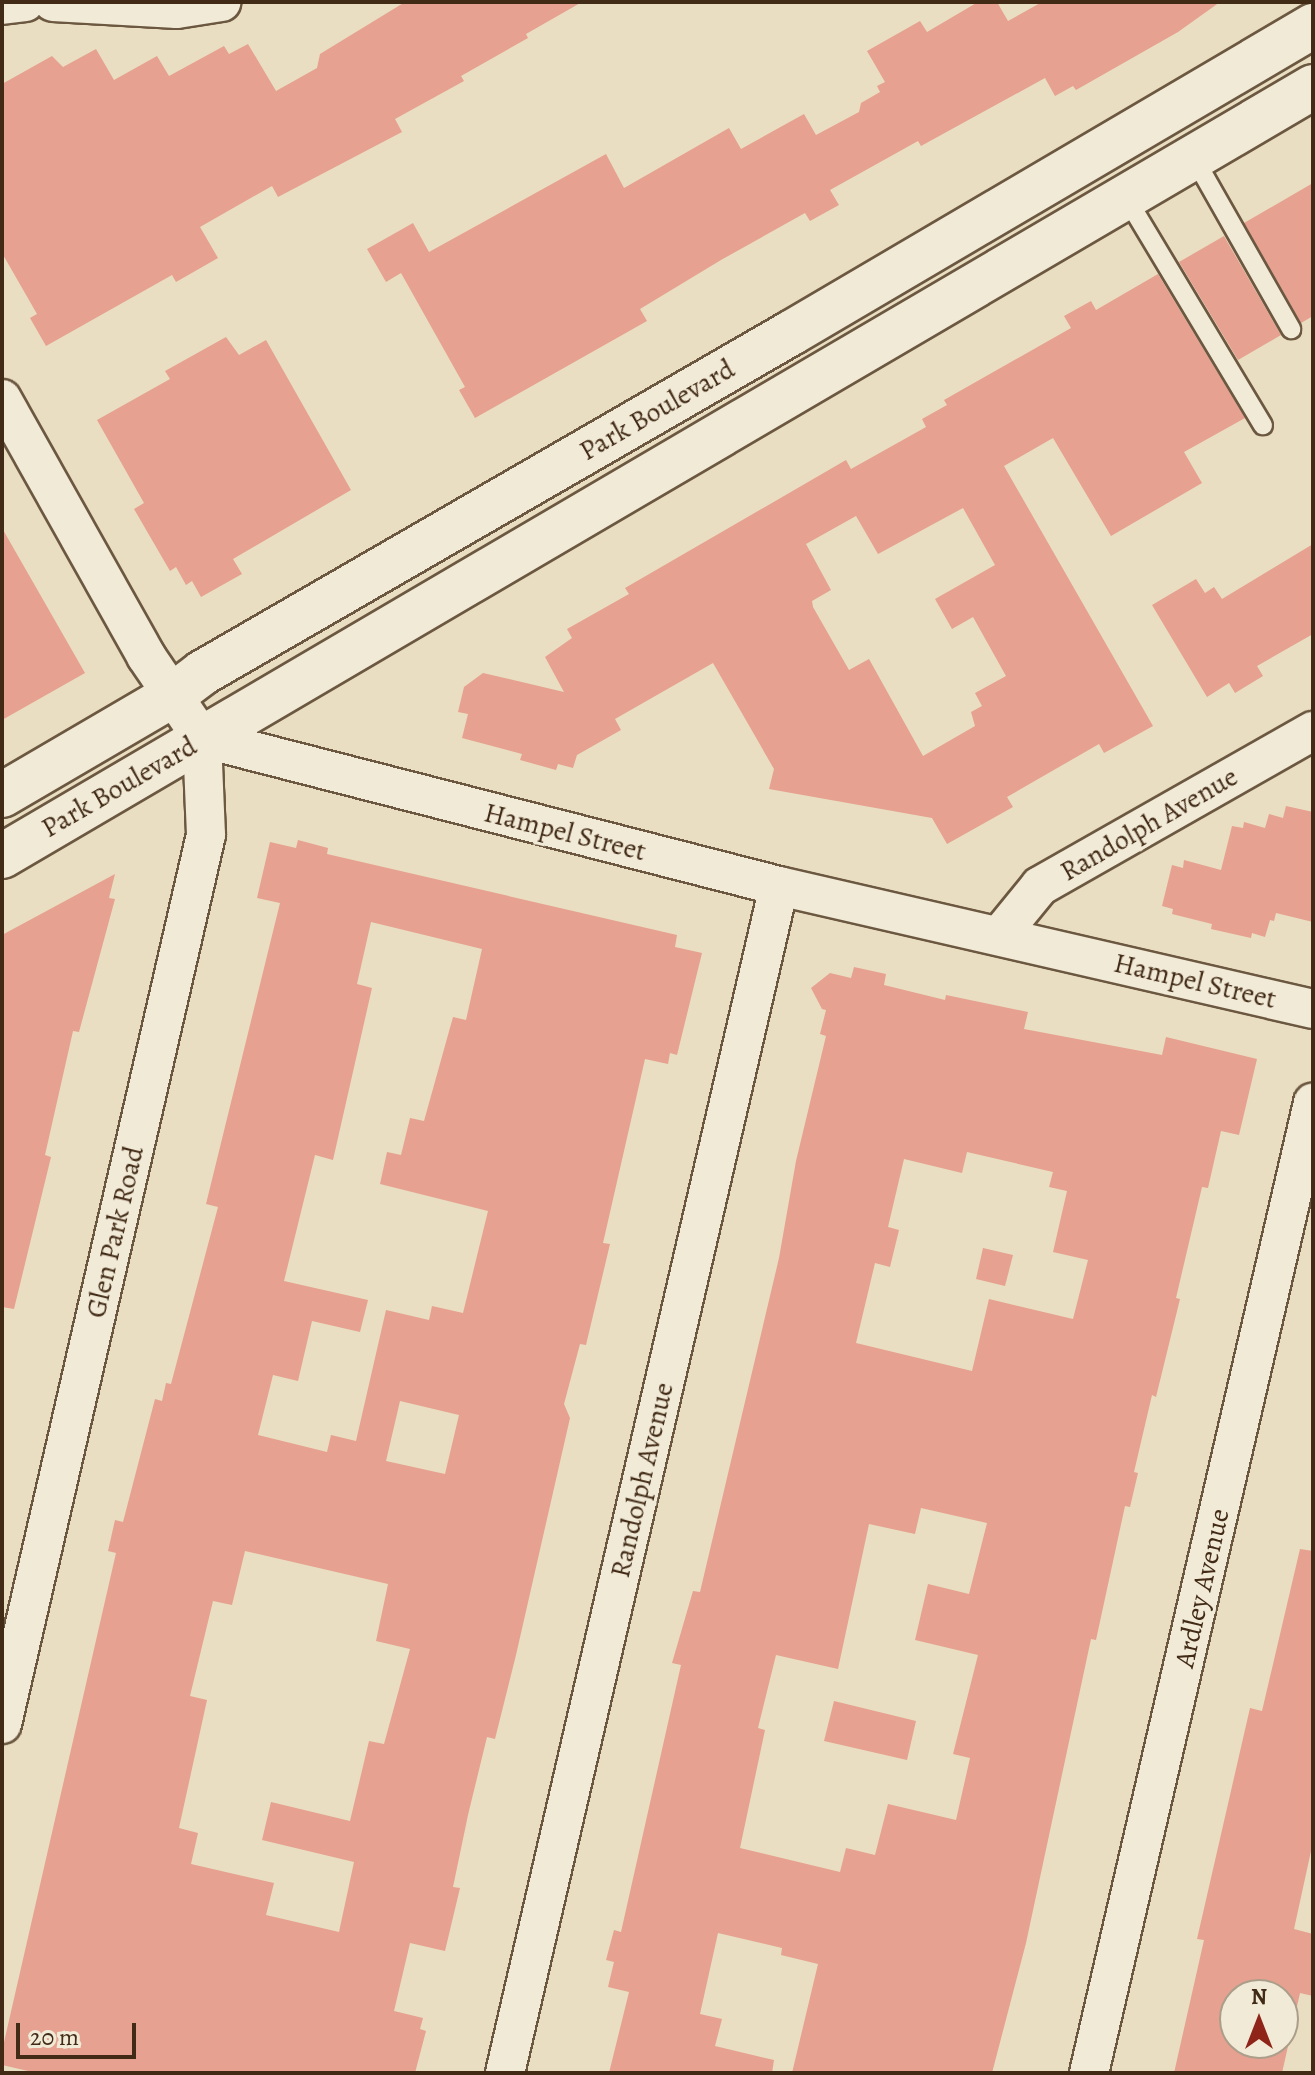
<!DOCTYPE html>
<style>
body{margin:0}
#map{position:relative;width:1315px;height:2075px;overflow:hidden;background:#e9dec1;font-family:Alegreya,serif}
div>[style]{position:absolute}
.building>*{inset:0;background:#e6a190}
.roads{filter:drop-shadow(2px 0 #6c5841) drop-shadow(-2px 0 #6c5841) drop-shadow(0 2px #6c5841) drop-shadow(0 -2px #6c5841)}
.service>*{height:18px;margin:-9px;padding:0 9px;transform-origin:9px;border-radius:9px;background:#f1ead7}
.minor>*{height:38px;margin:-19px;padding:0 19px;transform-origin:19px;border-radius:19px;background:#f1ead7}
.secondary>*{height:44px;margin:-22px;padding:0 22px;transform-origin:22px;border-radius:22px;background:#f1ead7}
span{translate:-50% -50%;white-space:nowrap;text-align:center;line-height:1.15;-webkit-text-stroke:6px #f1ead7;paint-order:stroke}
.street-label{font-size:28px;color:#422b16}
.frame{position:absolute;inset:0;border:4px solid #422b16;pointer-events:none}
.north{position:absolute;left:1219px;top:1979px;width:80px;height:80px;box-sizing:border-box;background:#f1ead7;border:2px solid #ab9e8a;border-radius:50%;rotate:0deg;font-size:22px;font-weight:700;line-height:32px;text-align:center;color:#422b16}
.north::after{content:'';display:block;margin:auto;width:28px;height:36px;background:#8f2418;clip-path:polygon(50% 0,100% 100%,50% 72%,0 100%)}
.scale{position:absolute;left:16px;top:2023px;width:120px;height:36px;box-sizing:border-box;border:4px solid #422b16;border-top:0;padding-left:10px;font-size:24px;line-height:28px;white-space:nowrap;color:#422b16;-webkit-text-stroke:6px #f1ead7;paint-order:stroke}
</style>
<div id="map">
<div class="building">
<i style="clip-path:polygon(405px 2px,582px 2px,526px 34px,528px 38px,461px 76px,464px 81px,395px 119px,402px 132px,278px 197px,272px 186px,200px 227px,218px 258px,176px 282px,172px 275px,46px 346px,30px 318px,37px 314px,2px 253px,2px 84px,52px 56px,63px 67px,96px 49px,114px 80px,157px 56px,169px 76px,224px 46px,229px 54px,248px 44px,276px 91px,317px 68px,320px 54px)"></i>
<i style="clip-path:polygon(978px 2px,997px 2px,1008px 21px,1042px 2px,1220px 2px,1178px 32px,1076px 90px,1073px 86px,1055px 96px,1045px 78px,921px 146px,918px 141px,830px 190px,839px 205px,810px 221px,805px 213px,721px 260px,640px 309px,647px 321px,475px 418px,459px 390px,465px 387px,401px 273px,386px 282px,367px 249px,413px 223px,429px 252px,606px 154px,624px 188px,729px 128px,741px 149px,804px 114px,816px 135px,859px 112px,861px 103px,880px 92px,877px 86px,885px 82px,867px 51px,920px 21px,927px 32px)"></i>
<i style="clip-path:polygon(1313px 183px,1313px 316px,1301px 323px,1244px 223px)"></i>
<i style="clip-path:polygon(1224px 236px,1281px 335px,1238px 360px,1179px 262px)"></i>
<i style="clip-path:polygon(evenodd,1158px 274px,1245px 418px,1184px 452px,1202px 483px,1111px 536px,1053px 438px,1004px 466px,1153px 726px,1104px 753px,1099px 744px,1007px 797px,1013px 807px,947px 844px,932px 818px,769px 789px,774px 769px,713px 663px,615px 719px,621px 730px,577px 755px,573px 768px,558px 764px,556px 770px,520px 760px,522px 754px,462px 738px,468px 714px,458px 712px,464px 687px,483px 673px,564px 692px,545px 657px,572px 638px,567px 629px,629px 594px,625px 588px,846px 460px,851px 469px,926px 427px,922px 419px,947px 405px,944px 400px,1071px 328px,1064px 316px,1091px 301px,1096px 310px,1158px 274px,963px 508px,995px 565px,935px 599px,952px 629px,973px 617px,1006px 676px,975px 693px,982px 706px,971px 712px,975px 726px,923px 756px,869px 659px,849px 670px,813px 607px,812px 601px,831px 590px,806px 544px,856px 516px,878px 554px,963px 508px)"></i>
<i style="clip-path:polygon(226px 337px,239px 355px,266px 340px,351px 490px,233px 559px,242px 574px,201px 597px,192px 581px,186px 585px,176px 567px,170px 571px,134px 509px,144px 503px,97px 420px,170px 379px,165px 371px)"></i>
<i style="clip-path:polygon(2px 528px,85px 673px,2px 720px)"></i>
<i style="clip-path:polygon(1313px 544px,1313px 634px,1257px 666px,1263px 676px,1235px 693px,1229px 683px,1207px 697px,1152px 605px,1196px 579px,1205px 593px,1214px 587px,1222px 599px)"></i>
<i style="clip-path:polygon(1286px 806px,1313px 812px,1313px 922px,1276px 913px,1274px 921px,1270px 920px,1265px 937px,1252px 933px,1251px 938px,1211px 929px,1212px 924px,1172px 914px,1173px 909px,1162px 906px,1172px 865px,1183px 868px,1184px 860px,1221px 870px,1232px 826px,1243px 828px,1244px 822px,1265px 828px,1269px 814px,1283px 818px)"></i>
<i style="clip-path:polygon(evenodd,298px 840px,328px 848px,327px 854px,677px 935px,675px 947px,702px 953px,677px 1055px,670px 1053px,668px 1064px,645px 1059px,603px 1243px,610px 1244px,586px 1345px,580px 1344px,564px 1404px,570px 1418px,516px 1655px,495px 1739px,487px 1737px,468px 1815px,453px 1887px,460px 1888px,445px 1951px,410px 1943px,394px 2011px,423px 2018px,420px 2029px,426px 2031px,415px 2073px,37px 2073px,2px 2065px,2px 2051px,116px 1553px,108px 1551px,115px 1520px,123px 1522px,155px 1399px,162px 1401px,166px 1383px,171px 1384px,218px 1207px,206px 1204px,280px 903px,257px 898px,270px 842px,296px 848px,298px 840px,371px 922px,482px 949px,466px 1020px,453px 1017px,424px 1121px,410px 1118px,401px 1155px,387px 1152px,380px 1184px,488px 1211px,463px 1313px,432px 1306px,429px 1320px,386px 1310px,356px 1441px,331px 1435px,327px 1452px,258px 1435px,273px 1375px,298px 1381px,312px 1321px,360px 1332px,368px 1300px,284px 1281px,315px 1155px,333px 1160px,372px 988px,357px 984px,371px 922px,298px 840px,400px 1401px,459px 1415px,445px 1474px,386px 1461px,400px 1401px,298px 840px,245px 1551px,388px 1584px,376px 1641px,410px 1649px,384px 1744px,369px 1741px,350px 1821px,271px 1802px,262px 1840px,354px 1862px,339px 1932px,266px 1915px,274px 1883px,191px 1864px,198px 1833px,179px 1828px,207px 1700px,190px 1696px,213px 1601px,232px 1605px,245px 1551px)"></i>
<i style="clip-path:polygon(115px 874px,109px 898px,115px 899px,79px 1032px,73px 1031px,45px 1155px,51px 1157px,14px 1309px,2px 1307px,2px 935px)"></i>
<i style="clip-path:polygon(evenodd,854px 967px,886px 974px,884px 985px,945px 1000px,946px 995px,1028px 1012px,1024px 1029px,1162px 1055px,1166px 1037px,1257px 1059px,1239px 1135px,1221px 1131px,1208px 1188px,1202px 1187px,1176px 1298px,1180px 1299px,1156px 1397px,1152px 1395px,1134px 1472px,1138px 1473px,1130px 1507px,1125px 1506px,1096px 1640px,1091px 1639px,1026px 1943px,992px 2073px,792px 2073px,818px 1964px,781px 1955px,782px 1948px,718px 1933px,700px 2014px,722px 2019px,715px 2046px,774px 2060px,772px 2073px,609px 2073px,629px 1992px,608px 1987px,614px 1962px,606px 1960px,614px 1930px,621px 1932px,681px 1665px,672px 1663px,693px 1591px,700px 1592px,779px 1258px,796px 1161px,826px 1036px,820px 1034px,826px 1010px,822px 1009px,811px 988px,830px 973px,851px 978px,854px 967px,967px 1152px,1053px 1172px,1049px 1187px,1067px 1191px,1053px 1252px,1088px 1260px,1073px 1319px,989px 1299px,972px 1371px,856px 1343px,875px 1263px,890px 1267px,899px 1230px,888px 1227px,904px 1159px,962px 1173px,967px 1152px,854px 967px,921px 1508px,987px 1523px,969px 1594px,928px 1584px,915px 1640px,978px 1655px,953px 1754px,970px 1758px,956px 1820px,888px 1804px,875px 1855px,846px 1848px,840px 1872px,740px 1848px,765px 1730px,758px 1728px,776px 1655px,838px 1669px,869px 1524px,915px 1534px,921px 1508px)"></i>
<i style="clip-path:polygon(983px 1248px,1013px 1255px,1005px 1286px,976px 1279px)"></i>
<i style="clip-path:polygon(evenodd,1300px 1549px,1313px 1551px,1313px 1842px,1294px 1929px,1313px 1934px,1313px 1996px,1300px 1993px,1282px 2073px,1174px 2073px,1204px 1940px,1197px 1939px,1250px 1708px,1262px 1711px,1300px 1549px,1235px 1995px,1283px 1995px,1283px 2043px,1235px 2043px,1235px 1995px)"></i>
<i style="clip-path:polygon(834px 1701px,916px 1721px,907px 1760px,824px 1741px)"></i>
</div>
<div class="roads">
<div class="service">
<i style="left:1194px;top:158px;width:197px;rotate:60.4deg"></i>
<i style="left:1127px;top:199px;width:264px;rotate:59deg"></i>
</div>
<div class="minor">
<i style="left:53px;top:2px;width:124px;rotate:3.2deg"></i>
<i style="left:177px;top:9px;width:45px;rotate:-9deg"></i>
<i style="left:2px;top:5px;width:23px;rotate:-7deg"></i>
<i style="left:2px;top:399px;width:295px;rotate:60.7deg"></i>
<i style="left:146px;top:656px;width:99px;rotate:55.7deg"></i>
<i style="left:202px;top:738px;width:596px;rotate:14.39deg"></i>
<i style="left:779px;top:886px;width:548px;rotate:12.97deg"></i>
<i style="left:1000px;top:935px;width:63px;rotate:-50.8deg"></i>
<i style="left:1040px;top:886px;width:314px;rotate:-29.6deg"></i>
<i style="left:2px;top:1724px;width:912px;rotate:-77.08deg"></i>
<i style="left:206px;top:835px;width:97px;rotate:-92.4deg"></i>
<i style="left:505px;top:2073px;width:1218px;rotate:-77deg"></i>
<i style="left:1089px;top:2073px;width:996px;rotate:-77deg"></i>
</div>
<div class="secondary">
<i style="left:2px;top:795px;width:198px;rotate:-30.3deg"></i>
<i style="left:173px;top:695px;width:36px;rotate:-37deg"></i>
<i style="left:202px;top:673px;width:680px;rotate:-30deg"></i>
<i style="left:791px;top:333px;width:606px;rotate:-30.46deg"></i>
<i style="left:2px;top:856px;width:1520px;rotate:-30.39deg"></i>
</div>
</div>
<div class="street-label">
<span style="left:657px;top:410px;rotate:-30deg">Park Boulevard</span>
<span style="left:119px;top:787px;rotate:-30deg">Park Boulevard</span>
<span style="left:1149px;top:824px;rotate:-30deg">Randolph Avenue</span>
<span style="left:565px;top:832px;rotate:14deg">Hampel Street</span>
<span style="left:1195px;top:981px;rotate:13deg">Hampel Street</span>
<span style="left:115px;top:1232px;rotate:-77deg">Glen Park Road</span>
<span style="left:642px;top:1480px;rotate:-77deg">Randolph Avenue</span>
<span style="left:1202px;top:1588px;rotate:-77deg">Ardley Avenue</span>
</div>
<div class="frame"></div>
<div class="north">N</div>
<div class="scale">20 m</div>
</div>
